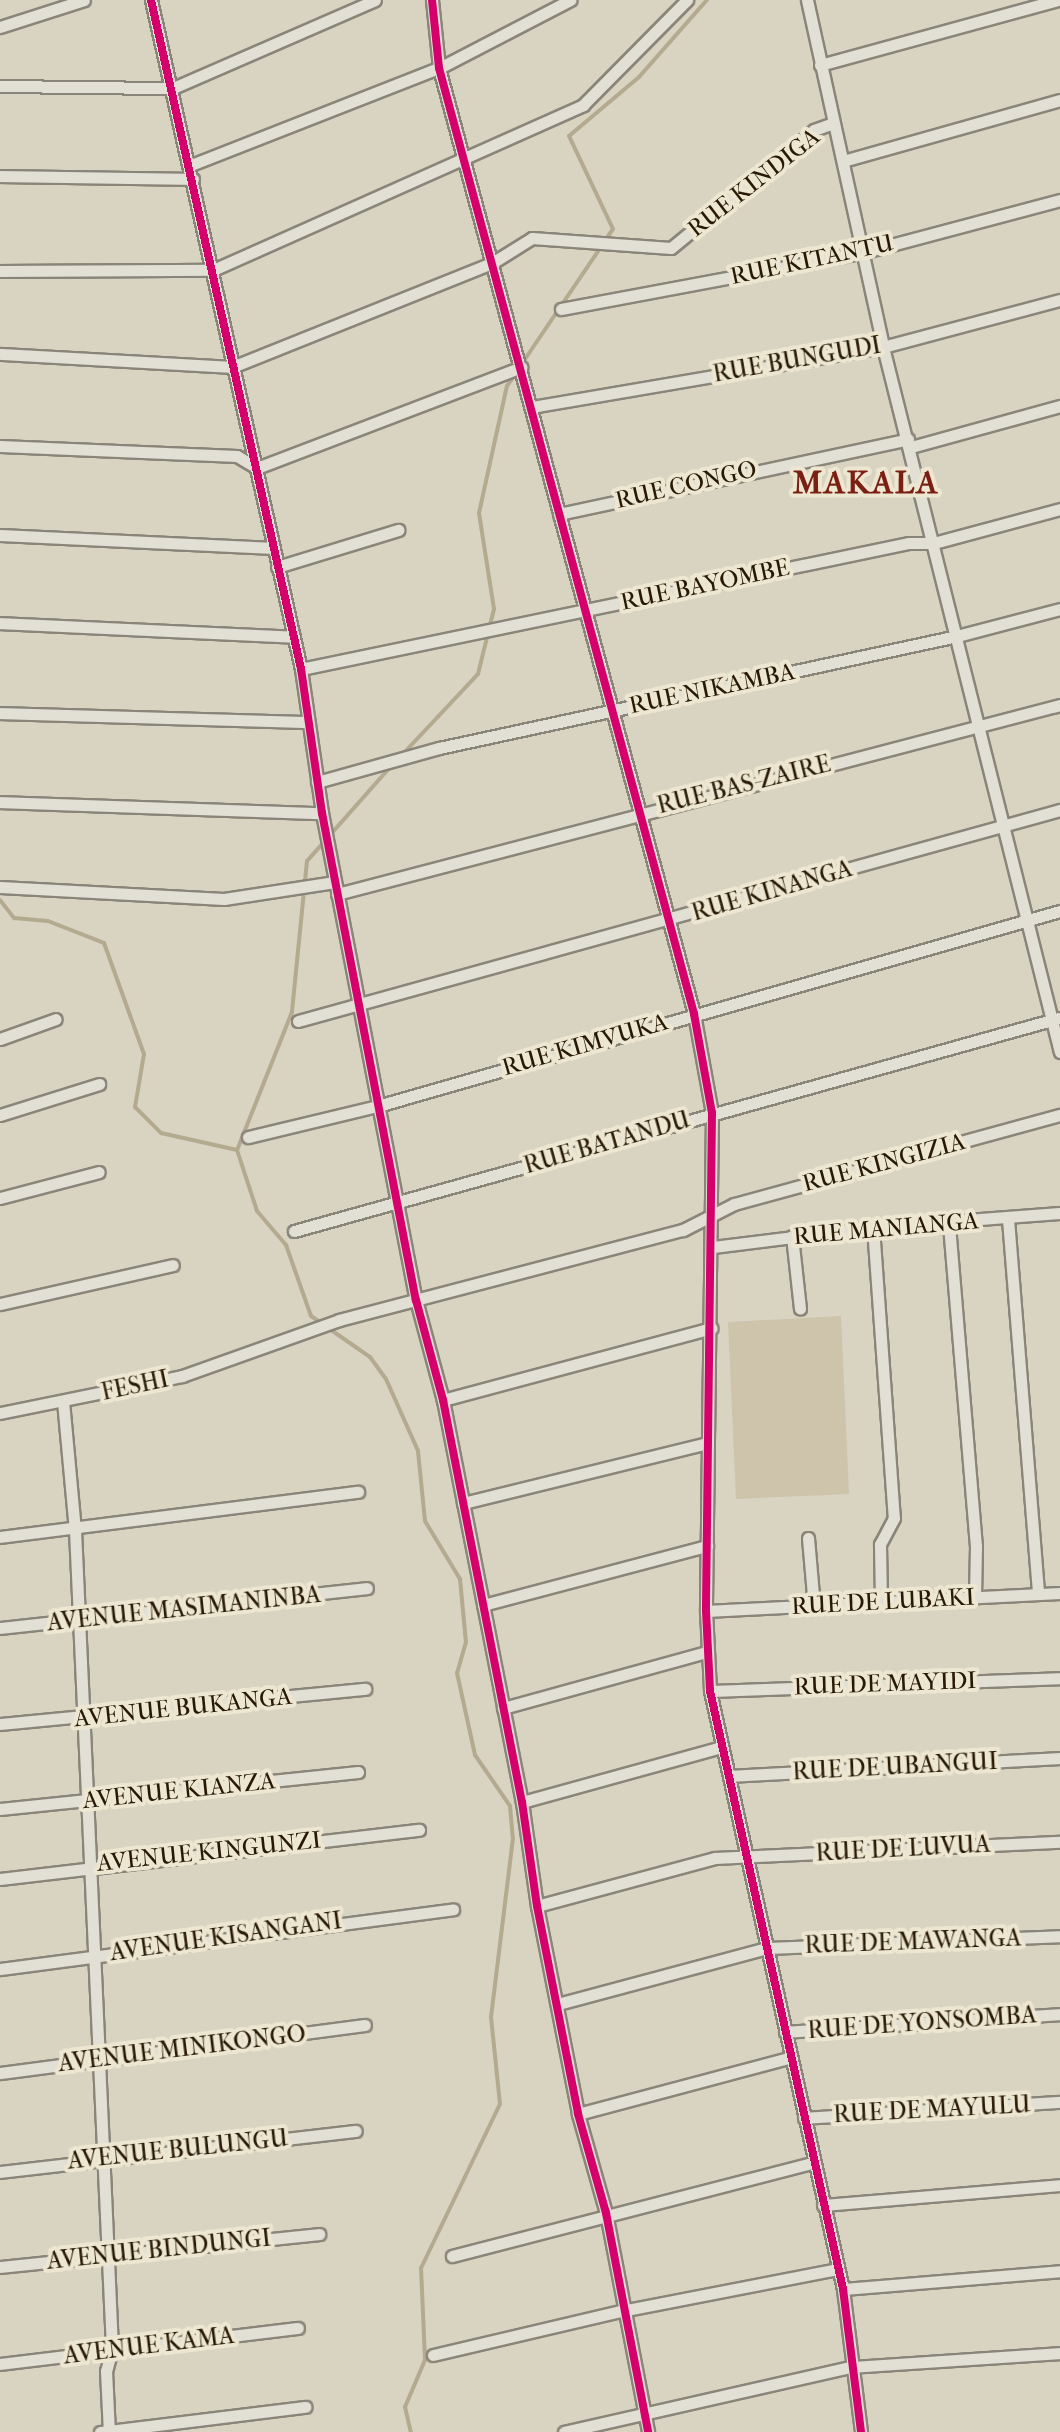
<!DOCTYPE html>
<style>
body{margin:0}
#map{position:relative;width:1060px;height:2432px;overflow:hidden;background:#d9d3c1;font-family:"IM FELL French Canon",serif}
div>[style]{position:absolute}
.green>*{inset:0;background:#cdc4ab}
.stream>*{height:4px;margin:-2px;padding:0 2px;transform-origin:2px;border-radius:2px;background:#b3aa8f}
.roads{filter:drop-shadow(2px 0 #8a8579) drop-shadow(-2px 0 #8a8579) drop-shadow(0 2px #8a8579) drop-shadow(0 -2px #8a8579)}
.street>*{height:11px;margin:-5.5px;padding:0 5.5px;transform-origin:5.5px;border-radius:5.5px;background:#e2dfd5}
.cycleway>*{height:8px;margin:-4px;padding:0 4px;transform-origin:4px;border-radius:4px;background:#d6006c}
span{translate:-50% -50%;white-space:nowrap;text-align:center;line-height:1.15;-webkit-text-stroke:8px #ede6d0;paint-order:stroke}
.street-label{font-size:24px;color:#271905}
.district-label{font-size:32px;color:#7a1f14;font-weight:700;letter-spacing:2px}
</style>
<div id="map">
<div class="green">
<i style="clip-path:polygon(841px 1316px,849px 1494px,736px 1499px,728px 1322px)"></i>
</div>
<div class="stream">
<i style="left:606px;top:239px;width:12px;rotate:-55deg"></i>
<i style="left:613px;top:229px;width:103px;rotate:-115.3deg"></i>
<i style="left:569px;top:136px;width:92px;rotate:-40.1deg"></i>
<i style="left:639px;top:77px;width:103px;rotate:-48.6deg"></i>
<i style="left:521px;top:365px;width:143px;rotate:-55.9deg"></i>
<i style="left:401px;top:756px;width:112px;rotate:-46.8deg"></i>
<i style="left:478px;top:674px;width:67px;rotate:-76.2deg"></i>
<i style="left:494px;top:609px;width:97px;rotate:-98.9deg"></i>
<i style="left:479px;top:513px;width:130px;rotate:-77.6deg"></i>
<i style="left:507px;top:386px;width:16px;rotate:-55deg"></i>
<i style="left:392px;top:765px;width:128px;rotate:131.5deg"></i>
<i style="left:307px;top:861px;width:152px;rotate:95.7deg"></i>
<i style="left:292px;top:1012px;width:149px;rotate:111.7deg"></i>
<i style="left:237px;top:1150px;width:64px;rotate:71.8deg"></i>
<i style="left:257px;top:1211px;width:45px;rotate:49.5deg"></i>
<i style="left:286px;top:1245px;width:75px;rotate:70.6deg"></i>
<i style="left:311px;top:1316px;width:72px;rotate:34.8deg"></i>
<i style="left:370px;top:1357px;width:27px;rotate:54deg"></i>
<i style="left:386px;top:1379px;width:79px;rotate:66deg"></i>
<i style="left:418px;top:1451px;width:70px;rotate:84.3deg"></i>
<i style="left:425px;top:1521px;width:68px;rotate:58.9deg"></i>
<i style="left:460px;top:1579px;width:63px;rotate:84.6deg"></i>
<i style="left:466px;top:1642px;width:32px;rotate:106deg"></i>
<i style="left:457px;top:1673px;width:84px;rotate:77.6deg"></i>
<i style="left:475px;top:1755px;width:62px;rotate:55.5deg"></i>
<i style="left:510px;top:1806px;width:32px;rotate:85deg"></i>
<i style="left:513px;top:1838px;width:180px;rotate:97deg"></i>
<i style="left:491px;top:2017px;width:87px;rotate:84.1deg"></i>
<i style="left:500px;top:2104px;width:182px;rotate:115.7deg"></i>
<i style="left:421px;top:2268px;width:92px;rotate:87.5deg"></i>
<i style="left:425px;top:2360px;width:51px;rotate:113.1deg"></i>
<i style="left:405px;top:2407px;width:26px;rotate:77deg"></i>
<i style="left:0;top:900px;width:23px;rotate:52deg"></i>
<i style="left:14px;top:918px;width:34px;rotate:5deg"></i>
<i style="left:48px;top:921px;width:60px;rotate:21.4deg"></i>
<i style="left:104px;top:943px;width:118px;rotate:70.2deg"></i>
<i style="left:144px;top:1054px;width:54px;rotate:99.6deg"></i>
<i style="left:135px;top:1107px;width:37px;rotate:45deg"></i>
<i style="left:161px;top:1133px;width:78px;rotate:12.6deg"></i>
</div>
<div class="roads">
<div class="street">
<i style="left:151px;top:0;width:686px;rotate:77.36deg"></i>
<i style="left:301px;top:669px;width:146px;rotate:81.7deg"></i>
<i style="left:322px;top:813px;width:496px;rotate:79.1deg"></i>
<i style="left:416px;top:1300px;width:104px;rotate:74.9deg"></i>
<i style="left:443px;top:1400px;width:410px;rotate:78.9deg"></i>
<i style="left:522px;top:1802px;width:105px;rotate:81.8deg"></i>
<i style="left:537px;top:1906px;width:212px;rotate:78.8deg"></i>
<i style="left:578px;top:2114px;width:103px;rotate:74.2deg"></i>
<i style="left:606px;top:2213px;width:223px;rotate:79.1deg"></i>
<i style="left:432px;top:0;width:68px;rotate:84.1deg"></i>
<i style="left:439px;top:68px;width:980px;rotate:74.91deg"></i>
<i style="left:694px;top:1014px;width:101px;rotate:79.7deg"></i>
<i style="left:712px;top:1113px;width:498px;rotate:90.7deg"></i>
<i style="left:706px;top:1611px;width:80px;rotate:87.1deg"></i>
<i style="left:710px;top:1691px;width:613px;rotate:77.46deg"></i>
<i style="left:843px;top:2289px;width:144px;rotate:82.8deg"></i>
<i style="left:807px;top:0;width:355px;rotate:77.6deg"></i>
<i style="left:883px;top:347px;width:727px;rotate:75.91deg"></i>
<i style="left:0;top:27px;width:88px;rotate:-17.8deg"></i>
<i style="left:820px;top:65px;width:246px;rotate:-15.3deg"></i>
<i style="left:0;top:86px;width:173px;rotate:0.7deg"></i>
<i style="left:173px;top:88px;width:220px;rotate:-23.5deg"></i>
<i style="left:843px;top:161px;width:225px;rotate:-15.7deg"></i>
<i style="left:191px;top:165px;width:266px;rotate:-21.4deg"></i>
<i style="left:439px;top:68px;width:148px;rotate:-27.4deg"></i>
<i style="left:0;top:176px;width:193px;rotate:0.9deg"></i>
<i style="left:0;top:271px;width:213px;rotate:-0.3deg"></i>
<i style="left:213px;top:270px;width:405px;rotate:-24deg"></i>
<i style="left:583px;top:105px;width:148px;rotate:-45.3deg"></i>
<i style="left:561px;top:309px;width:305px;rotate:-10.6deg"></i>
<i style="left:861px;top:253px;width:206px;rotate:-14.9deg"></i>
<i style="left:0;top:354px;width:232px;rotate:3.2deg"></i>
<i style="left:232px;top:367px;width:280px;rotate:-21.8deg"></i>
<i style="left:492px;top:263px;width:47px;rotate:-32deg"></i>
<i style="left:532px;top:238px;width:139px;rotate:4.1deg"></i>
<i style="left:671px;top:248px;width:185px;rotate:-39.5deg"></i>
<i style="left:814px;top:130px;width:20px;rotate:-20deg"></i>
<i style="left:532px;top:407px;width:356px;rotate:-9.7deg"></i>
<i style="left:883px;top:347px;width:183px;rotate:-14.9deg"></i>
<i style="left:0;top:446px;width:237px;rotate:2.4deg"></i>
<i style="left:237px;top:456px;width:23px;rotate:31deg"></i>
<i style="left:257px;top:468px;width:283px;rotate:-20.9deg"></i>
<i style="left:911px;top:447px;width:155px;rotate:-15.4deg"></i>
<i style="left:559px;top:514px;width:357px;rotate:-12.1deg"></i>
<i style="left:0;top:535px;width:274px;rotate:2.7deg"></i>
<i style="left:277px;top:567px;width:127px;rotate:-17deg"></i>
<i style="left:0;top:623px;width:294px;rotate:2.7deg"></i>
<i style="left:301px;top:669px;width:621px;rotate:-11.71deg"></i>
<i style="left:909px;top:543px;width:25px"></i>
<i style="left:934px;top:543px;width:131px;rotate:-15.1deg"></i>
<i style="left:0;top:713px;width:307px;rotate:1.7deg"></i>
<i style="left:317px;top:782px;width:127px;rotate:-15.6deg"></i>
<i style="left:439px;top:748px;width:530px;rotate:-12.2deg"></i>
<i style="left:957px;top:636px;width:106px;rotate:-14.7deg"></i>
<i style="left:0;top:802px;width:322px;rotate:2deg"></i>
<i style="left:0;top:887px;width:224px;rotate:3.1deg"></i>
<i style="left:224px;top:899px;width:112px;rotate:-8.7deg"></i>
<i style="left:337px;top:894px;width:747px;rotate:-14.65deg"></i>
<i style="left:298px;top:1021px;width:791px;rotate:-15.48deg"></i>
<i style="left:0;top:1039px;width:59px;rotate:-19.7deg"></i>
<i style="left:0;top:1115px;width:104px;rotate:-17.4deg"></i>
<i style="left:248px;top:1137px;width:137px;rotate:-13.5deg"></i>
<i style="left:381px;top:1105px;width:706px;rotate:-15.95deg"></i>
<i style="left:0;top:1198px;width:102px;rotate:-14.7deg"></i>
<i style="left:1008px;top:1219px;width:374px;rotate:85.4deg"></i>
<i style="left:949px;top:1225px;width:322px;rotate:85.2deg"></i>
<i style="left:976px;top:1546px;width:50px;rotate:91.1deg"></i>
<i style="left:873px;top:1227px;width:292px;rotate:85.9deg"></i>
<i style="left:894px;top:1518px;width:30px;rotate:118deg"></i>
<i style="left:880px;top:1544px;width:58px;rotate:89deg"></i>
<i style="left:294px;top:1231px;width:794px;rotate:-15.56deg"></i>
<i style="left:792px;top:1236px;width:73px;rotate:83.7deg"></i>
<i style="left:713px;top:1247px;width:161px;rotate:-7.1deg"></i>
<i style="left:873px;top:1227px;width:188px;rotate:-4.3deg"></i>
<i style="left:0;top:1304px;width:177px;rotate:-12.7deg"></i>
<i style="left:443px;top:1400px;width:278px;rotate:-15deg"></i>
<i style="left:63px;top:1401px;width:130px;rotate:84.7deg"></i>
<i style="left:75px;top:1530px;width:820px;rotate:87.41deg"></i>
<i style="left:112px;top:2349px;width:23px;rotate:105deg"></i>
<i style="left:106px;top:2371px;width:61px;rotate:87.2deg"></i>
<i style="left:0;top:1413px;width:186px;rotate:-11.5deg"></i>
<i style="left:182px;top:1376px;width:167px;rotate:-19.6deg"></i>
<i style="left:339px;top:1320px;width:356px;rotate:-14.7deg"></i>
<i style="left:683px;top:1230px;width:57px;rotate:-27deg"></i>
<i style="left:734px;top:1204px;width:338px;rotate:-15.3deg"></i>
<i style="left:463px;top:1503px;width:251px;rotate:-13.8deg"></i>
<i style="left:0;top:1537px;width:361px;rotate:-7.2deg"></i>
<i style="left:808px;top:1538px;width:68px;rotate:85deg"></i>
<i style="left:483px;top:1605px;width:232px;rotate:-14.8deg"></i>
<i style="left:706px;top:1611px;width:354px;rotate:-2.9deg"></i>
<i style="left:0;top:1628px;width:369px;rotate:-6.2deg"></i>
<i style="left:710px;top:1691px;width:350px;rotate:-2.1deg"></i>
<i style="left:503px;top:1708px;width:212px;rotate:-15.4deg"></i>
<i style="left:0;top:1724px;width:367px;rotate:-5.5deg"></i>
<i style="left:729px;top:1776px;width:331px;rotate:-3.1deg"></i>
<i style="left:522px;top:1802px;width:207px;rotate:-15.4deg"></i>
<i style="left:0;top:1809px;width:360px;rotate:-5.9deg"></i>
<i style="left:0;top:1879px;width:422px;rotate:-6.7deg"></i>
<i style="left:537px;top:1906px;width:184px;rotate:-15.1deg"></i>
<i style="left:715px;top:1858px;width:345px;rotate:-2.7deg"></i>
<i style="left:0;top:1969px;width:457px;rotate:-7.5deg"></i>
<i style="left:558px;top:2004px;width:216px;rotate:-15deg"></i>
<i style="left:767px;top:1948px;width:293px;rotate:-2.3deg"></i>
<i style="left:785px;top:2032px;width:276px;rotate:-3.7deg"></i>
<i style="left:0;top:2073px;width:368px;rotate:-7.5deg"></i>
<i style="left:578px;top:2114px;width:218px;rotate:-14.9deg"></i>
<i style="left:804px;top:2118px;width:256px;rotate:-3.6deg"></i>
<i style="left:0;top:2172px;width:358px;rotate:-6.6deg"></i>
<i style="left:823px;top:2205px;width:238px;rotate:-4.8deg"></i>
<i style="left:452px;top:2256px;width:372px;rotate:-14.5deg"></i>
<i style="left:0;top:2267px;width:321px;rotate:-5.9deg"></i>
<i style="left:843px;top:2289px;width:218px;rotate:-4.7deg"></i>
<i style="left:433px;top:2355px;width:193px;rotate:-13.2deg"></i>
<i style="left:621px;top:2311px;width:221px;rotate:-11deg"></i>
<i style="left:0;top:2364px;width:300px;rotate:-6.9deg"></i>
<i style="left:100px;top:2432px;width:207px;rotate:-7deg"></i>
<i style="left:564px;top:2432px;width:294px;rotate:-12.8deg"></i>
<i style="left:851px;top:2367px;width:209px;rotate:-3.8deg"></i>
</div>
</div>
<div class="cycleway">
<i style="left:151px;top:0;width:686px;rotate:77.36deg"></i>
<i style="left:301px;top:669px;width:146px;rotate:81.7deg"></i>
<i style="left:322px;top:813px;width:496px;rotate:79.1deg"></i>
<i style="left:416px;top:1300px;width:104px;rotate:74.9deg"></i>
<i style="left:443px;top:1400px;width:410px;rotate:78.9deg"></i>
<i style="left:522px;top:1802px;width:105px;rotate:81.8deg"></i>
<i style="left:537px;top:1906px;width:212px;rotate:78.8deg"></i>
<i style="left:578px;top:2114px;width:103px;rotate:74.2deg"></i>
<i style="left:606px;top:2213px;width:223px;rotate:79.1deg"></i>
<i style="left:432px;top:0;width:68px;rotate:84.1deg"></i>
<i style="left:439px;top:68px;width:980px;rotate:74.91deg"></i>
<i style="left:694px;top:1014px;width:101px;rotate:79.7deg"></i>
<i style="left:712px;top:1113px;width:498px;rotate:90.7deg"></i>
<i style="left:706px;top:1611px;width:80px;rotate:87.1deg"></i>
<i style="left:710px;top:1691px;width:613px;rotate:77.46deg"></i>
<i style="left:843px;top:2289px;width:144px;rotate:82.8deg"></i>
</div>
<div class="street-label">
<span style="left:754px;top:183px;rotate:-38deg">RUE KINDIGA</span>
<span style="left:812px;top:260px;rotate:-12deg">RUE KITANTU</span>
<span style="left:797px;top:360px;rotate:-10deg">RUE BUNGUDI</span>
<span style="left:686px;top:485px;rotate:-13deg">RUE CONGO</span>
<span style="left:705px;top:585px;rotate:-12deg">RUE BAYOMBE</span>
<span style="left:712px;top:689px;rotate:-12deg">RUE NIKAMBA</span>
<span style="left:744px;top:785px;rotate:-14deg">RUE BAS-ZAIRE</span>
<span style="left:772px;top:891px;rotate:-16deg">RUE KINANGA</span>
<span style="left:585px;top:1045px;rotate:-16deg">RUE KIMVUKA</span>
<span style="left:607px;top:1143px;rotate:-16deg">RUE BATANDU</span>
<span style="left:884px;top:1163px;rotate:-15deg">RUE KINGIZIA</span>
<span style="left:886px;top:1229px;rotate:-5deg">RUE MANIANGA</span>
<span style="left:135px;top:1386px;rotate:-12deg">FESHI</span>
<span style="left:883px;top:1602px;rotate:-3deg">RUE DE LUBAKI</span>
<span style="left:184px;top:1609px;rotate:-6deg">AVENUE MASIMANINBA</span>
<span style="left:885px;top:1684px;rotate:-2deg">RUE DE MAYIDI</span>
<span style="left:183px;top:1708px;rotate:-6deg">AVENUE BUKANGA</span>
<span style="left:895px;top:1767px;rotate:-3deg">RUE DE UBANGUI</span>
<span style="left:179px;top:1791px;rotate:-6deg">AVENUE KIANZA</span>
<span style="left:903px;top:1849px;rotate:-3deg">RUE DE LUVUA</span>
<span style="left:209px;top:1852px;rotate:-6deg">AVENUE KINGUNZI</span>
<span style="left:226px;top:1937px;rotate:-8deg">AVENUE KISANGANI</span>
<span style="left:913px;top:1942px;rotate:-2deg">RUE DE MAWANGA</span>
<span style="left:922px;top:2023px;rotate:-4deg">RUE DE YONSOMBA</span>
<span style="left:182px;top:2049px;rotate:-7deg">AVENUE MINIKONGO</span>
<span style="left:932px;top:2110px;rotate:-3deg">RUE DE MAYULU</span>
<span style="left:178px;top:2150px;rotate:-6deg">AVENUE BULUNGU</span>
<span style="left:159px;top:2250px;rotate:-6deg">AVENUE BINDUNGI</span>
<span style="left:149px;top:2346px;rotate:-7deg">AVENUE KAMA</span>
</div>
<div class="district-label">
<span style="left:866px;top:483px">MAKALA</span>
</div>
</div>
